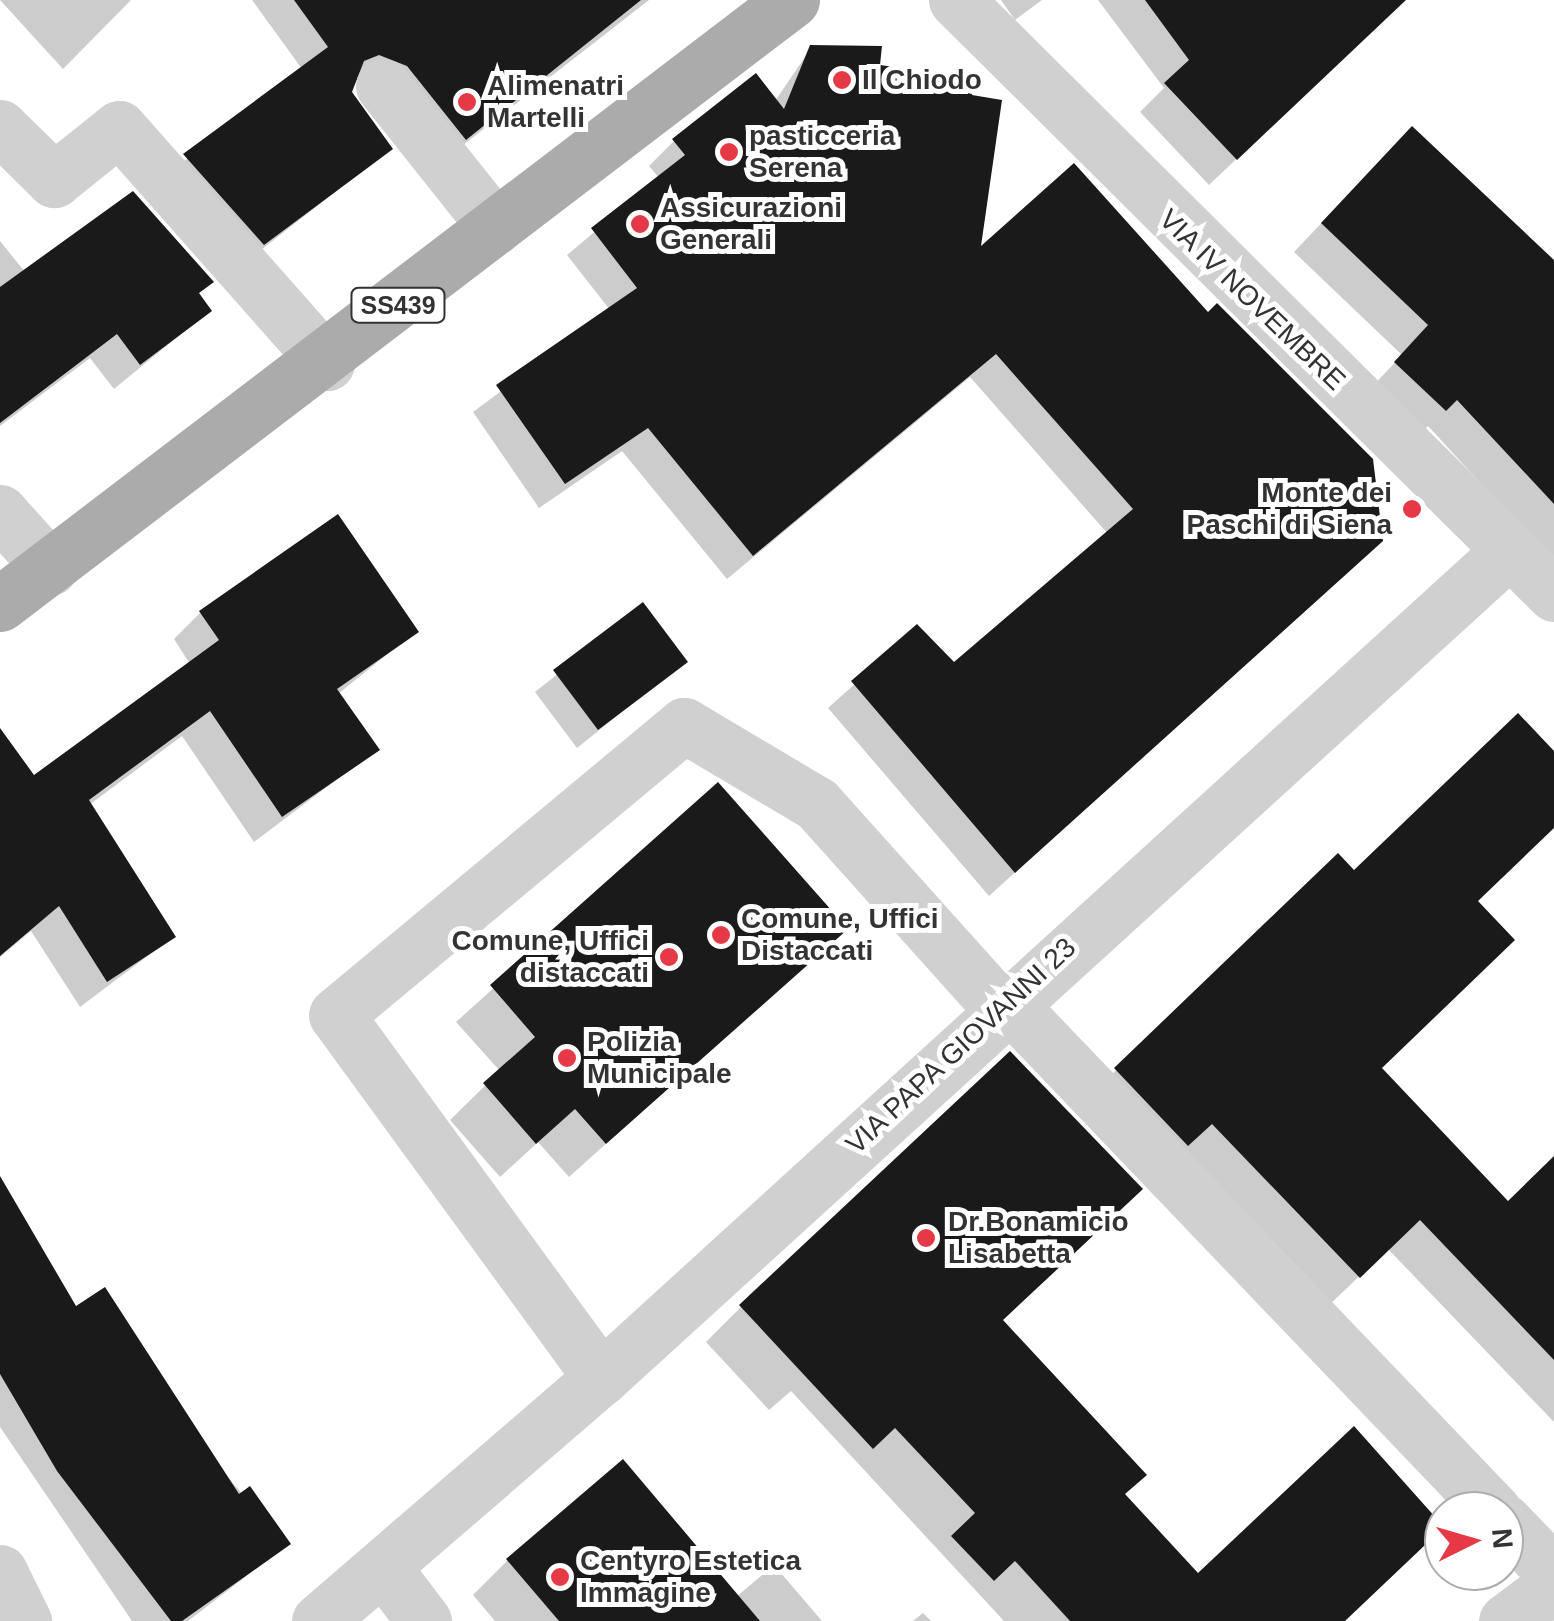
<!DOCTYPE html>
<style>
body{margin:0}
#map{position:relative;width:1554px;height:1621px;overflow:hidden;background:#fff;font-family:Arial,sans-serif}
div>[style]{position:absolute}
.shadow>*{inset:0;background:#0003}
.building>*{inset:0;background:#1a1a1a}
.minor>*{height:55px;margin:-27.5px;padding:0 27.5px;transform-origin:27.5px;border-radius:27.5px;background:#d0d0d0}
.major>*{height:55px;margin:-27.5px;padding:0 27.5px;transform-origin:27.5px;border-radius:27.5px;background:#ababab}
.dots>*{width:28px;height:28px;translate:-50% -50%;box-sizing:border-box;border:5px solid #fff;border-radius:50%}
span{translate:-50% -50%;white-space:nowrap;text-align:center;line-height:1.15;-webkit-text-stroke:10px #fff;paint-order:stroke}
.shield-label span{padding:2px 8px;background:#fff;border:2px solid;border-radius:8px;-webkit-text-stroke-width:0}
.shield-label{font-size:25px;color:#333;font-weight:700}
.poi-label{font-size:28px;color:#333;font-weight:700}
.left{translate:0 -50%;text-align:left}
.right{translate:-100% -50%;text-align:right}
.street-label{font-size:28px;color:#333}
.north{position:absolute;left:1424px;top:1491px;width:100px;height:100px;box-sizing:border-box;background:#fff;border:2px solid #adadad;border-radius:50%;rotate:85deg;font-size:28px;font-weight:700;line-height:40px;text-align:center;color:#333}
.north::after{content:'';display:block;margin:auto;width:35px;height:45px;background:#e63946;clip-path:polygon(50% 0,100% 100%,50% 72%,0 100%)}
</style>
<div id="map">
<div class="shadow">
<i style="clip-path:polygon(0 0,131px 0,63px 69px)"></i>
<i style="clip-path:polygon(252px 0,649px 0,440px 163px,382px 90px,354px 79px,350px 92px,390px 149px,238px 268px,160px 180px,302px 69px)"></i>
<i style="clip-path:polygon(1001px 0,1042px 0,1015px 20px)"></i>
<i style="clip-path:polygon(1098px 0,1365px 0,1356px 45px,1209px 185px,1140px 112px,1164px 88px)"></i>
<i style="clip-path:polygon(811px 48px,878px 67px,978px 253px,1355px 565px,989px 896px,828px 708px,917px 628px,954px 665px,1108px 534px,970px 377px,727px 579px,622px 451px,539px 508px,473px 412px,610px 310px,567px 255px,659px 178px,649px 166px,674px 141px,775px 101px)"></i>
<i style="clip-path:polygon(1384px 157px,1554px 264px,1554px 563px,1428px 426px,1417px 437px,1368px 391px,1402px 355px,1294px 252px)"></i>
<i style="clip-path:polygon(0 241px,25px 272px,197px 295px,209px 311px,114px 389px,90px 358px,0 426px)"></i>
<i style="clip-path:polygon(643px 606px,684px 662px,577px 748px,535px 692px)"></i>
<i style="clip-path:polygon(200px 613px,416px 631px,338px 694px,376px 750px,254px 842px,182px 736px,89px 805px,173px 937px,80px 1007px,31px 931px,0 957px,0 732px,33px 779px,190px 664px,174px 639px)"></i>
<i style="clip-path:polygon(1554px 754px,1554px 826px,1475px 902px,1379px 1069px,1508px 1205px,1554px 1160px,1554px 1422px,1388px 1249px,1327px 1307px,1085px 1100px,1338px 857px,1354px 874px)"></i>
<i style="clip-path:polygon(718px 786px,845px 929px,569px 1177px,538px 1142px,500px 1177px,450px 1120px,500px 1071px,456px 1022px)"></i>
<i style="clip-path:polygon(0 1181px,75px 1309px,288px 1544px,188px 1621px,132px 1621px,0 1427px)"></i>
<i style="clip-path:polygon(741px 1307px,1000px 1321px,1123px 1495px,1198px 1576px,1354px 1430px,1443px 1525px,1343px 1621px,1004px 1621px,791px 1391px,769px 1410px,706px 1342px)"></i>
<i style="clip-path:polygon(508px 1560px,736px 1597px,774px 1565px,822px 1621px,495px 1621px,473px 1595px)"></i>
<i style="clip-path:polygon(923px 1613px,931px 1621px,913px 1621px)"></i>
</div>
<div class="building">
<i style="clip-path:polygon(294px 0,641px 0,466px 140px,407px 66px,379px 55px,364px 61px,352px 92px,393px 149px,264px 245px,183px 154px,328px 47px)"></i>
<i style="clip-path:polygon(1145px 0,1406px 0,1237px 160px,1164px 83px,1189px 60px)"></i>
<i style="clip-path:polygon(810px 45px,882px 46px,880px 65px,974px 78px,972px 95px,1002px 100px,981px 246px,1074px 163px,1208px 312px,1217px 303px,1373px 459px,1383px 541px,1015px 873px,851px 681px,917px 624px,954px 662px,1133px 509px,996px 354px,753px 556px,648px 428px,565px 484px,496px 385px,637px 288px,591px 228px,685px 155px,672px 139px,756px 73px,784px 109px)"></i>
<i style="clip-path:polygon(1412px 126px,1554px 260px,1554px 504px,1457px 400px,1446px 411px,1394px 362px,1428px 325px,1321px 223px)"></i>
<i style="clip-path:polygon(133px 191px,214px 282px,199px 293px,212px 311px,140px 365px,117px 334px,0 423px,0 287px)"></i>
<i style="clip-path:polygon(338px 514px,419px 632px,337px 689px,380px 750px,282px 817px,210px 711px,89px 800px,176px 937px,107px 982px,59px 906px,0 956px,0 728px,34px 775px,219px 640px,199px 611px)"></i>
<i style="clip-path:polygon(643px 602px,688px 662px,598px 730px,553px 670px)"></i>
<i style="clip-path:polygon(1518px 713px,1554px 751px,1554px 828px,1478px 901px,1515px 940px,1382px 1068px,1508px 1201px,1554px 1156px,1554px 1360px,1420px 1220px,1360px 1278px,1212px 1124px,1188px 1146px,1114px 1068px,1338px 853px,1354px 870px)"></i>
<i style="clip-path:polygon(718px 782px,848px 929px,606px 1144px,575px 1109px,536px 1144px,483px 1083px,535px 1037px,490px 985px)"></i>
<i style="clip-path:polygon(1010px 1051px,1143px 1189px,1003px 1320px,1147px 1475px,1125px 1494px,1198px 1573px,1354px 1426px,1444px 1527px,1345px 1621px,1070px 1621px,1015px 1561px,994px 1581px,951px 1536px,975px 1513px,895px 1428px,873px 1449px,739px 1305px)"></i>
<i style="clip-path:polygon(0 1176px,76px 1306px,105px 1287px,239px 1494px,250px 1486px,291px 1544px,182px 1621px,171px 1621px,57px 1471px,0 1374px)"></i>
<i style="clip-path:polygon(623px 1459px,760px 1621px,559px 1621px,506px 1559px)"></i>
</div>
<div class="minor">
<i style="left:956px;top:0;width:843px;rotate:44.81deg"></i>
<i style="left:383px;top:86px;width:180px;rotate:51.5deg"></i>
<i style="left:0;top:127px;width:76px;rotate:44.5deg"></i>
<i style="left:54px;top:180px;width:83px;rotate:-38.7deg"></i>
<i style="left:119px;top:128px;width:314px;rotate:48.5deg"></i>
<i style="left:0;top:512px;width:75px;rotate:48.2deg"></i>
<i style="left:1009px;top:1004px;width:702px;rotate:46.27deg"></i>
<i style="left:601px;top:1378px;width:449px;rotate:-126.1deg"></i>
<i style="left:336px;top:1015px;width:453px;rotate:-39.8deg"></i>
<i style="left:684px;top:725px;width:155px;rotate:30.7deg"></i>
<i style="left:817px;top:804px;width:277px;rotate:48.1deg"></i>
<i style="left:1504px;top:1521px;width:72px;rotate:46.1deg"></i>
<i style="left:386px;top:1571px;width:63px;rotate:52.8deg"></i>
<i style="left:0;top:1572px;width:55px;rotate:63.9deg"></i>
<i style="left:319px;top:1621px;width:372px;rotate:-40.8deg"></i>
<i style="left:601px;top:1378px;width:1228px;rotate:-42.33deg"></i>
<i style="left:1506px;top:1621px;width:60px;rotate:-36.9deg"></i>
</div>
<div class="major">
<i style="left:0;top:604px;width:996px;rotate:-37.33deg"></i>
</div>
<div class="dots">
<i style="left:842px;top:80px;background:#e63946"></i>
<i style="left:467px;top:102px;background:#e63946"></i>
<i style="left:729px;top:152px;background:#e63946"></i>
<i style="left:640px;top:224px;background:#e63946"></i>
<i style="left:1412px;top:509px;background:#e63946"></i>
<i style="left:721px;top:935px;background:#e63946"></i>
<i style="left:669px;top:957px;background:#e63946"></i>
<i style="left:567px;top:1058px;background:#e63946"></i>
<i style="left:926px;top:1238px;background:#e63946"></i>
<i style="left:560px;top:1577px;background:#e63946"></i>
</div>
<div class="shield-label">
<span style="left:398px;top:305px">SS439</span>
</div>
<div class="poi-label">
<span class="left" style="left:862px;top:80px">Il Chiodo</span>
<span class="left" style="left:487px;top:102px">Alimenatri<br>Martelli</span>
<span class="left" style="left:749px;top:152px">pasticceria<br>Serena</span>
<span class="left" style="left:660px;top:224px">Assicurazioni<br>Generali</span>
<span class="right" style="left:1392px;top:509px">Monte dei<br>Paschi di Siena</span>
<span class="left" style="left:741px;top:935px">Comune, Uffici<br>Distaccati</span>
<span class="right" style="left:649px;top:957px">Comune, Uffici<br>distaccati</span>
<span class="left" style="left:587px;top:1058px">Polizia<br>Municipale</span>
<span class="left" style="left:948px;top:1238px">Dr.Bonamicio<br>Lisabetta</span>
<span class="left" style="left:580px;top:1577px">Centyro Estetica<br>Immagine</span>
</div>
<div class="street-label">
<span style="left:1252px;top:300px;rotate:44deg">VIA IV NOVEMBRE</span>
<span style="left:961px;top:1046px;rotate:-43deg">VIA PAPA GIOVANNI 23</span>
</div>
<div class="north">N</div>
</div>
